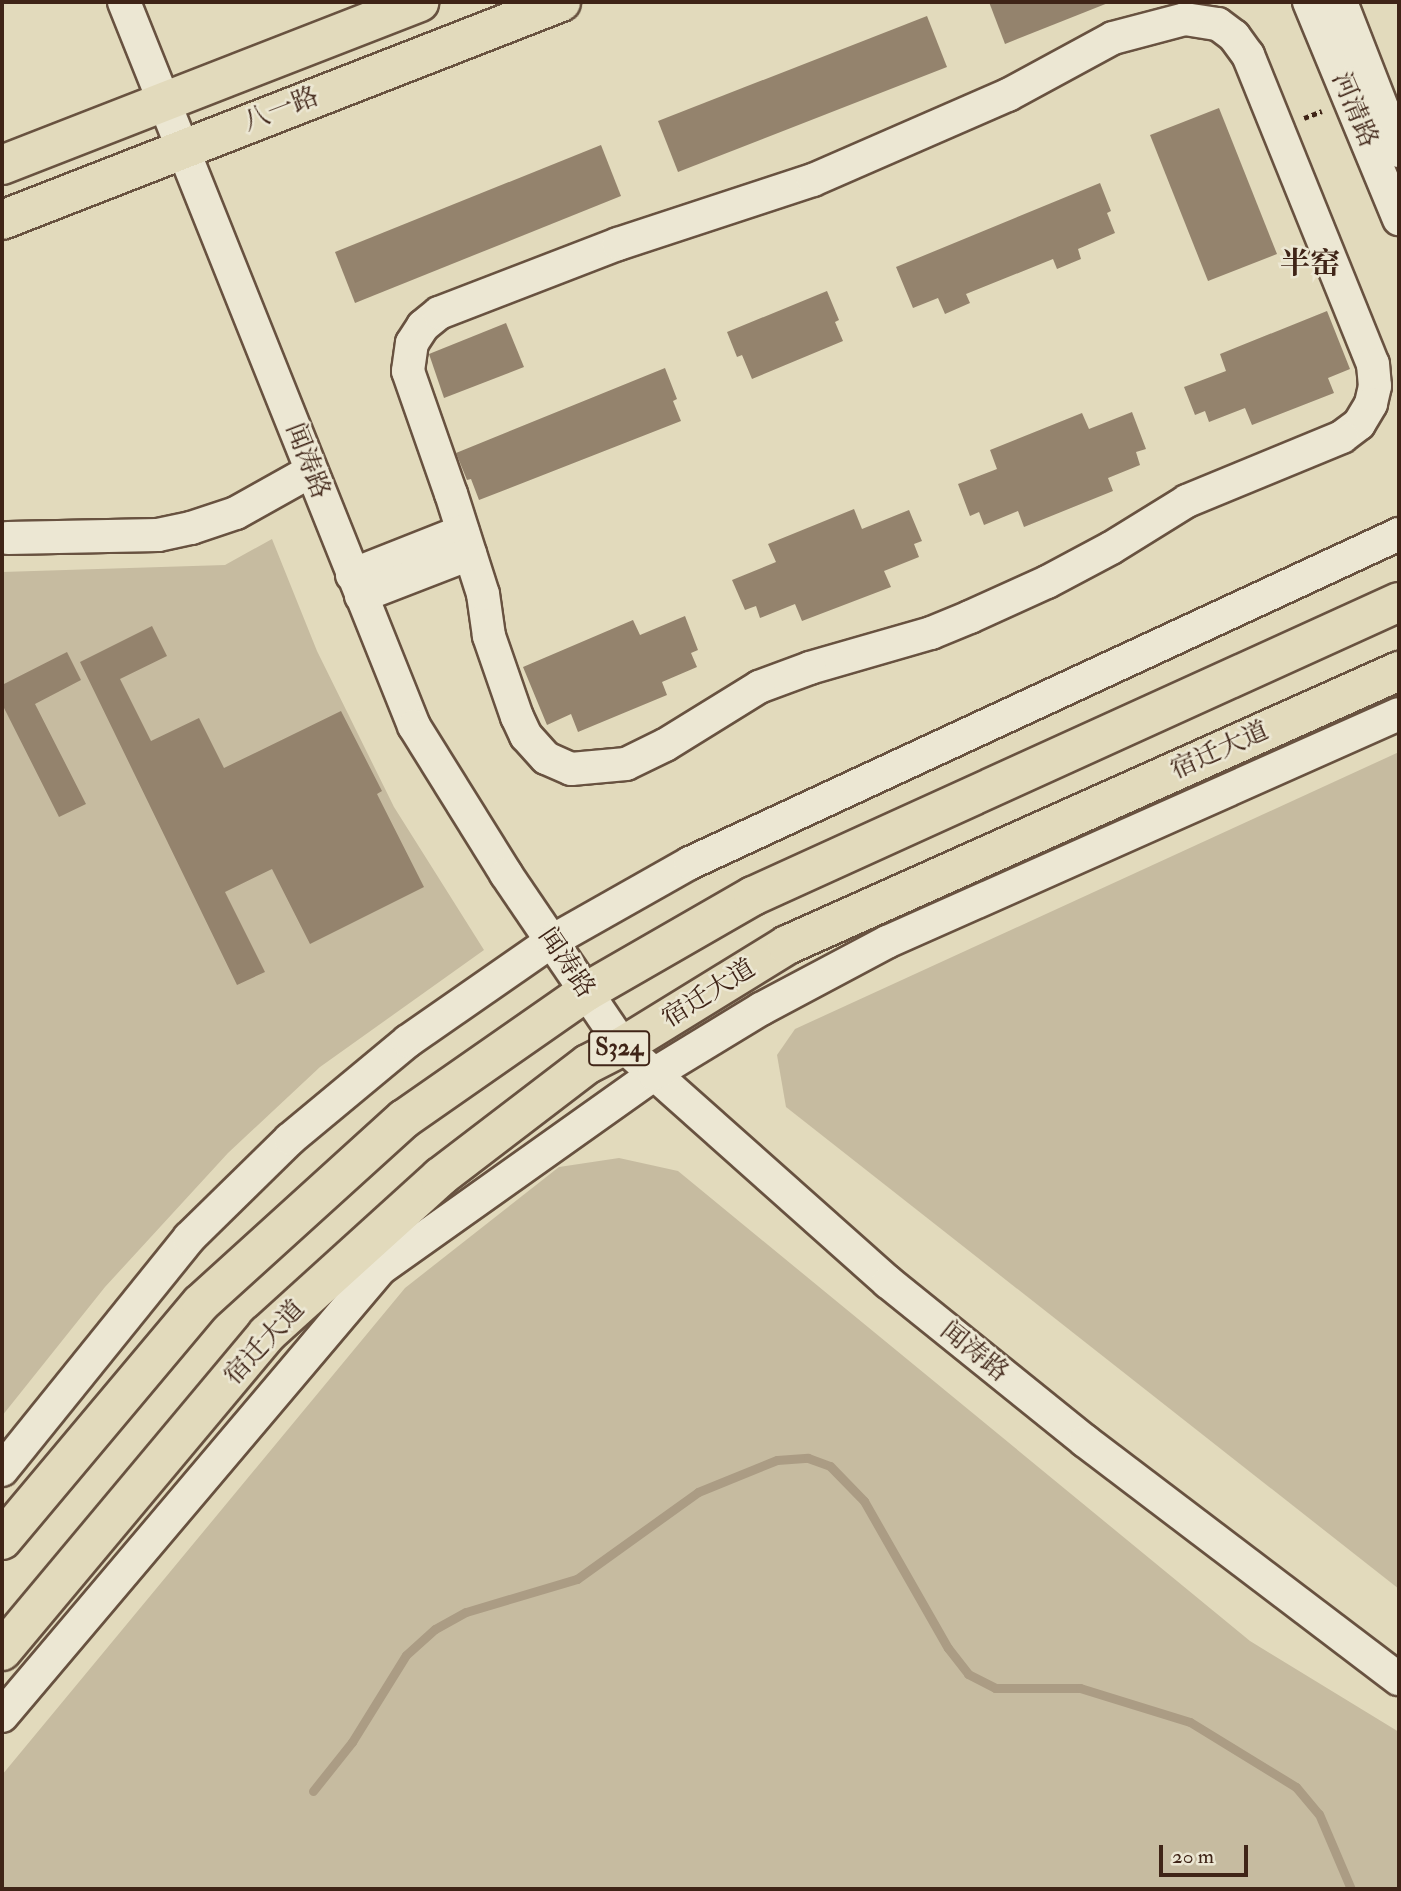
<!DOCTYPE html>
<meta charset="utf-8">
<style>
body{margin:0}
#map{position:relative;width:1401px;height:1891px;overflow:hidden;background:#e2dabc;font-family:"IM FELL Double Pica","Noto Serif SC",serif}
div>[style]{position:absolute}
.green>*{inset:0;background:#c6bba0}
.stream>*{height:9px;margin:-4.5px;padding:0 4.5px;transform-origin:4.5px;border-radius:4.5px;background:#ab9c84}
.building>*{inset:0;background:#94836d}
.path>*{height:4.5px;margin-top:-2.25px;transform-origin:0;background:repeating-linear-gradient(90deg,#3f2417 0 5px,transparent 0 8.5px)}
.roads{filter:drop-shadow(2px 0 #685240) drop-shadow(-2px 0 #685240) drop-shadow(0 2px #685240) drop-shadow(0 -2px #685240)}
.minor>*{height:32px;margin:-16px;padding:0 16px;transform-origin:16px;border-radius:16px;background:#ece7d3}
.major>*{height:38px;margin:-19px;padding:0 19px;transform-origin:19px;border-radius:19px;background:#e2dabc}
span{translate:-50% -50%;white-space:nowrap;text-align:center;line-height:1.15;-webkit-text-stroke:5px #ece7d3;paint-order:stroke}
.shield-label span{padding:2px 5px;background:#ece7d3;border:2px solid;border-radius:5px;-webkit-text-stroke-width:0}
.shield-label{font-size:24px;color:#3f2417;font-weight:700}
.street-label{font-size:26px;color:#3f2417}
.quarter-label{font-size:30px;color:#3f2417;font-weight:700}
.frame{position:absolute;inset:0;border:4px solid #3f2417;pointer-events:none}
.scale{position:absolute;left:1159px;top:1845px;width:89px;height:32px;box-sizing:border-box;border:4px solid #3f2417;border-top:0;padding-left:9px;font-size:21px;line-height:24px;white-space:nowrap;color:#3f2417;-webkit-text-stroke:5px #ece7d3;paint-order:stroke}
</style>
<div id="map">
<div class="green">
<i style="clip-path:polygon(272px 539px,317px 651px,394px 807px,484px 950px,320px 1067px,228px 1153px,105px 1287px,2px 1416px,2px 572px,225px 565px)"></i>
<i style="clip-path:polygon(1399px 752px,1399px 1589px,786px 1107px,777px 1055px,795px 1029px)"></i>
<i style="clip-path:polygon(619px 1158px,678px 1171px,1250px 1641px,1399px 1732px,1399px 1889px,2px 1889px,2px 1775px,405px 1288px,559px 1167px)"></i>
</div>
<div class="stream">
<i style="left:313px;top:1791px;width:63px;rotate:-51.5deg"></i>
<i style="left:352px;top:1742px;width:102px;rotate:-58.2deg"></i>
<i style="left:406px;top:1655px;width:39px;rotate:-42deg"></i>
<i style="left:435px;top:1629px;width:35px;rotate:-29deg"></i>
<i style="left:466px;top:1612px;width:116px;rotate:-16.6deg"></i>
<i style="left:577px;top:1579px;width:149px;rotate:-35.7deg"></i>
<i style="left:698px;top:1492px;width:85px;rotate:-22.1deg"></i>
<i style="left:777px;top:1460px;width:31px;rotate:-4deg"></i>
<i style="left:808px;top:1458px;width:23px;rotate:20deg"></i>
<i style="left:830px;top:1466px;width:49px;rotate:45.8deg"></i>
<i style="left:864px;top:1501px;width:169px;rotate:60.3deg"></i>
<i style="left:948px;top:1648px;width:33px;rotate:52deg"></i>
<i style="left:968px;top:1674px;width:30px;rotate:27deg"></i>
<i style="left:995px;top:1688px;width:85px"></i>
<i style="left:1080px;top:1688px;width:115px;rotate:17.2deg"></i>
<i style="left:1190px;top:1722px;width:124px;rotate:31.5deg"></i>
<i style="left:1296px;top:1787px;width:35px;rotate:50deg"></i>
<i style="left:1319px;top:1814px;width:82px;rotate:66.9deg"></i>
</div>
<div class="building">
<i style="clip-path:polygon(989px 2px,1108px 2px,1108px 3px,1005px 44px)"></i>
<i style="clip-path:polygon(927px 16px,947px 67px,678px 172px,658px 121px)"></i>
<i style="clip-path:polygon(1219px 108px,1277px 254px,1208px 281px,1150px 135px)"></i>
<i style="clip-path:polygon(601px 145px,621px 196px,355px 303px,335px 252px)"></i>
<i style="clip-path:polygon(1100px 183px,1111px 211px,1107px 213px,1115px 233px,1078px 249px,1081px 259px,1057px 269px,1053px 259px,966px 294px,970px 303px,945px 314px,938px 298px,913px 308px,896px 267px)"></i>
<i style="clip-path:polygon(827px 291px,839px 320px,835px 322px,843px 341px,752px 379px,742px 355px,737px 357px,727px 332px)"></i>
<i style="clip-path:polygon(1327px 311px,1350px 369px,1328px 378px,1334px 393px,1252px 425px,1245px 408px,1209px 422px,1205px 411px,1195px 415px,1184px 387px,1226px 371px,1220px 354px)"></i>
<i style="clip-path:polygon(506px 323px,524px 367px,444px 398px,429px 354px)"></i>
<i style="clip-path:polygon(665px 368px,677px 399px,673px 401px,681px 421px,479px 500px,471px 479px,467px 480px,456px 453px)"></i>
<i style="clip-path:polygon(1132px 412px,1146px 449px,1136px 452px,1140px 465px,1108px 478px,1113px 491px,1024px 527px,1018px 511px,984px 525px,979px 512px,970px 516px,958px 484px,997px 469px,990px 450px,1082px 413px,1089px 429px)"></i>
<i style="clip-path:polygon(854px 509px,862px 529px,909px 510px,922px 541px,914px 544px,919px 557px,884px 571px,891px 587px,802px 621px,795px 604px,760px 618px,756px 606px,745px 610px,732px 580px,776px 562px,768px 544px)"></i>
<i style="clip-path:polygon(685px 616px,698px 650px,691px 653px,697px 667px,662px 682px,667px 695px,578px 732px,571px 714px,547px 725px,523px 667px,633px 620px,640px 635px)"></i>
<i style="clip-path:polygon(152px 626px,167px 656px,120px 679px,151px 741px,199px 718px,224px 768px,341px 711px,382px 791px,377px 794px,424px 887px,310px 944px,272px 869px,225px 892px,265px 972px,237px 985px,80px 662px)"></i>
<i style="clip-path:polygon(67px 652px,81px 680px,35px 704px,86px 804px,59px 817px,2px 704px,2px 685px)"></i>
</div>
<div class="path">
<i style="left:1304px;top:118px;width:19px;rotate:-21deg"></i>
</div>
<div class="roads">
<div class="minor">
<i style="left:124px;top:2px;width:780px;rotate:68.17deg"></i>
<i style="left:414px;top:726px;width:174px;rotate:58.1deg"></i>
<i style="left:506px;top:874px;width:208px;rotate:55.8deg"></i>
<i style="left:623px;top:1046px;width:355px;rotate:41.7deg"></i>
<i style="left:888px;top:1282px;width:253px;rotate:38.9deg"></i>
<i style="left:1085px;top:1441px;width:394px;rotate:37.2deg"></i>
<i style="left:1309px;top:2px;width:235px;rotate:67.5deg"></i>
<i style="left:1341px;top:2px;width:160px;rotate:68.7deg"></i>
<i style="left:1185px;top:19px;width:33px;rotate:9deg"></i>
<i style="left:1218px;top:24px;width:20px;rotate:37deg"></i>
<i style="left:1234px;top:36px;width:24px;rotate:54deg"></i>
<i style="left:1248px;top:55px;width:333px;rotate:68deg"></i>
<i style="left:1373px;top:364px;width:22px;rotate:85deg"></i>
<i style="left:1375px;top:386px;width:18px;rotate:103deg"></i>
<i style="left:1371px;top:404px;width:23px;rotate:121deg"></i>
<i style="left:1359px;top:424px;width:21px;rotate:143deg"></i>
<i style="left:1342px;top:437px;width:168px;rotate:157.6deg"></i>
<i style="left:1187px;top:501px;width:89px;rotate:148.3deg"></i>
<i style="left:1111px;top:548px;width:72px;rotate:152deg"></i>
<i style="left:1047px;top:582px;width:85px;rotate:155.6deg"></i>
<i style="left:970px;top:617px;width:42px;rotate:157.7deg"></i>
<i style="left:931px;top:633px;width:126px;rotate:163.9deg"></i>
<i style="left:810px;top:668px;width:54px;rotate:159.6deg"></i>
<i style="left:759px;top:687px;width:110px;rotate:148.3deg"></i>
<i style="left:665px;top:745px;width:43px;rotate:154deg"></i>
<i style="left:626px;top:764px;width:55px;rotate:174.8deg"></i>
<i style="left:571px;top:769px;width:27px;rotate:-156deg"></i>
<i style="left:546px;top:758px;width:30px;rotate:-132deg"></i>
<i style="left:526px;top:736px;width:21px;rotate:-115deg"></i>
<i style="left:517px;top:717px;width:86px;rotate:-109.1deg"></i>
<i style="left:489px;top:636px;width:42px;rotate:-98.1deg"></i>
<i style="left:483px;top:594px;width:105px;rotate:-107.7deg"></i>
<i style="left:451px;top:494px;width:130px;rotate:-109.3deg"></i>
<i style="left:408px;top:371px;width:28px;rotate:-82deg"></i>
<i style="left:412px;top:343px;width:20px;rotate:-57deg"></i>
<i style="left:423px;top:326px;width:21px;rotate:-39deg"></i>
<i style="left:439px;top:313px;width:192px;rotate:-21.1deg"></i>
<i style="left:618px;top:244px;width:205px;rotate:-18.2deg"></i>
<i style="left:813px;top:180px;width:213px;rotate:-23.6deg"></i>
<i style="left:1008px;top:95px;width:119px;rotate:-28.5deg"></i>
<i style="left:1113px;top:38px;width:74px;rotate:-14.8deg"></i>
<i style="left:8px;top:538px;width:150px;rotate:-1.1deg"></i>
<i style="left:158px;top:535px;width:34px;rotate:-12deg"></i>
<i style="left:191px;top:528px;width:47px;rotate:-18.4deg"></i>
<i style="left:236px;top:513px;width:86px;rotate:-29.2deg"></i>
<i style="left:352px;top:575px;width:119px;rotate:-21.6deg"></i>
<i style="left:361px;top:596px;width:117px;rotate:-21.1deg"></i>
<i style="left:2px;top:1470px;width:298px;rotate:-51.1deg"></i>
<i style="left:189px;top:1238px;width:141px;rotate:-44.4deg"></i>
<i style="left:290px;top:1139px;width:153px;rotate:-39.7deg"></i>
<i style="left:408px;top:1041px;width:175px;rotate:-34.8deg"></i>
<i style="left:552px;top:941px;width:159px;rotate:-29.5deg"></i>
<i style="left:690px;top:863px;width:782px;rotate:-24.89deg"></i>
<i style="left:2px;top:1716px;width:585px;rotate:-49.78deg"></i>
<i style="left:380px;top:1269px;width:336px;rotate:-35.4deg"></i>
<i style="left:654px;top:1074px;width:125px;rotate:-31.3deg"></i>
<i style="left:761px;top:1009px;width:143px;rotate:-28deg"></i>
<i style="left:887px;top:942px;width:560px;rotate:-24deg"></i>
</div>
<div class="major">
<i style="left:2px;top:165px;width:448px;rotate:-21.3deg"></i>
<i style="left:2px;top:220px;width:600px;rotate:-21.3deg"></i>
<i style="left:2px;top:1540px;width:309px;rotate:-50deg"></i>
<i style="left:201px;top:1303px;width:274px;rotate:-42.2deg"></i>
<i style="left:404px;top:1119px;width:222px;rotate:-34.9deg"></i>
<i style="left:586px;top:992px;width:193px;rotate:-29.9deg"></i>
<i style="left:753px;top:896px;width:710px;rotate:-24.47deg"></i>
<i style="left:2px;top:1651px;width:413px;rotate:-50.1deg"></i>
<i style="left:267px;top:1334px;width:234px;rotate:-42.2deg"></i>
<i style="left:440px;top:1177px;width:186px;rotate:-37.4deg"></i>
<i style="left:588px;top:1064px;width:39px;rotate:-27deg"></i>
<i style="left:623px;top:1046px;width:193px;rotate:-31.6deg"></i>
<i style="left:787px;top:945px;width:671px;rotate:-24.12deg"></i>
</div>
</div>
<div class="shield-label">
<span style="left:619px;top:1048px">S324</span>
</div>
<div class="street-label">
<span style="left:281px;top:110px;rotate:-21deg">八一路</span>
<span style="left:1354px;top:110px;rotate:67deg">河清路</span>
<span style="left:307px;top:461px;rotate:69deg">闻涛路</span>
<span style="left:1220px;top:751px;rotate:-24deg">宿迁大道</span>
<span style="left:566px;top:963px;rotate:56deg">闻涛路</span>
<span style="left:709px;top:994px;rotate:-32deg">宿迁大道</span>
<span style="left:265px;top:1343px;rotate:-47deg">宿迁大道</span>
<span style="left:974px;top:1352px;rotate:39deg">闻涛路</span>
</div>
<div class="quarter-label">
<span style="left:1310px;top:264px">半窑</span>
</div>
<div class="frame"></div>
<div class="scale">20 m</div>
</div>
